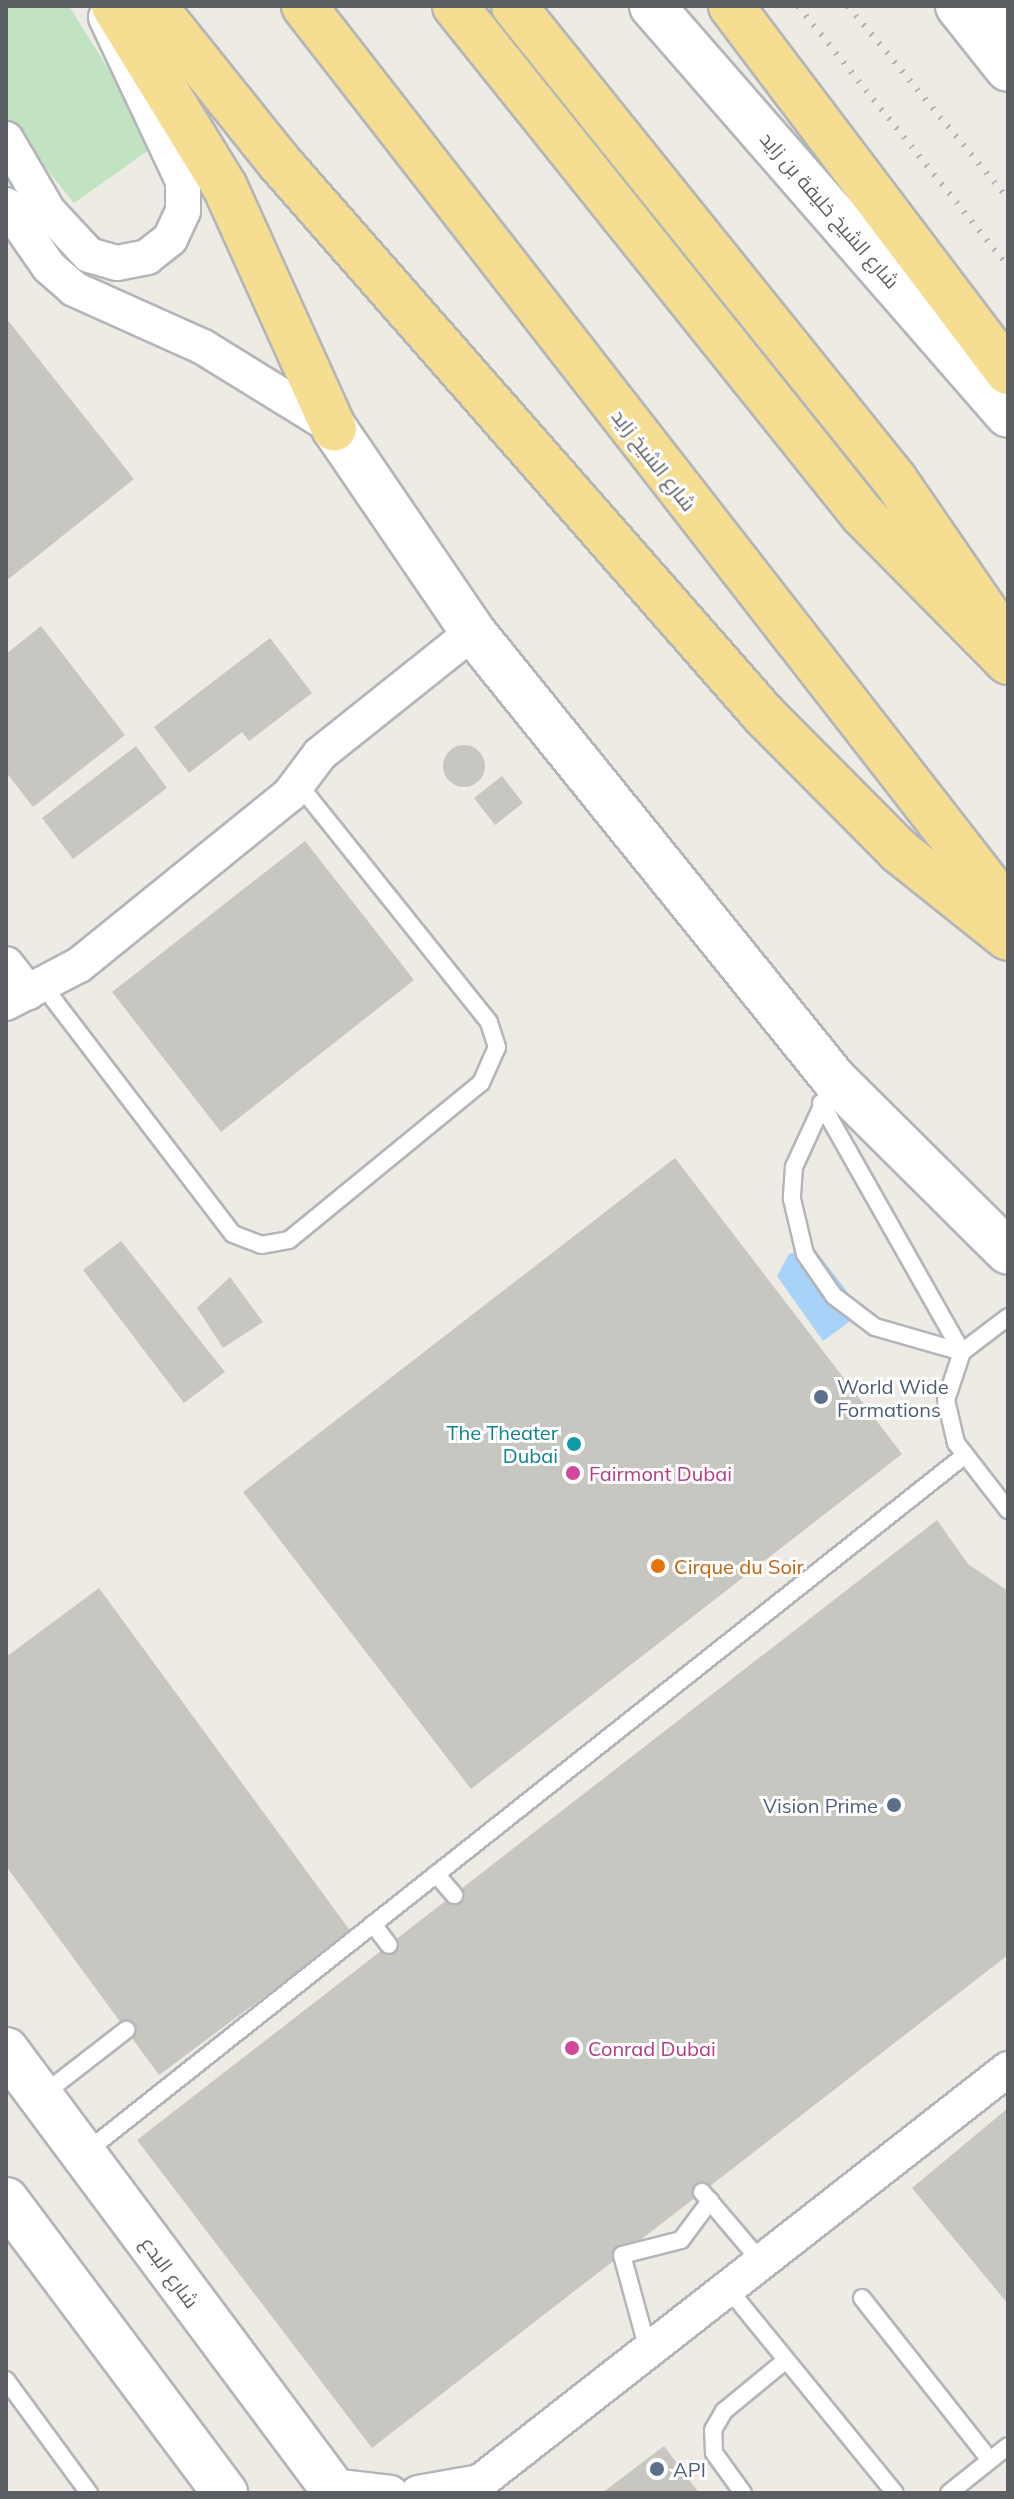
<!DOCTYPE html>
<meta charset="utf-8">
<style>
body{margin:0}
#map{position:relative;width:1014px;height:2499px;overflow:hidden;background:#edebe3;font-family:Mulish,Cairo,sans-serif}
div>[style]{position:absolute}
.green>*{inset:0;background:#c1e3c2}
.water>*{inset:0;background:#a8d3f8}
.building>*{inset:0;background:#c8c6c0}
.round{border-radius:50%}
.roads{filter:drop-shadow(2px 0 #b4b5b9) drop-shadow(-2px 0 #b4b5b9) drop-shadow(0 2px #b4b5b9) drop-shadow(0 -2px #b4b5b9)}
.lane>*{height:16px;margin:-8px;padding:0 8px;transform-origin:8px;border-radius:8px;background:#fff}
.street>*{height:34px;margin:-17px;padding:0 17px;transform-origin:17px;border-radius:17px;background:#fff}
.secondary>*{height:44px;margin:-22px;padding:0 22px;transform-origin:22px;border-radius:22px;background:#fff}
.highway>*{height:44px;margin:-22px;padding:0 22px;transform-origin:22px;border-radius:22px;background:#f5de92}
.rail>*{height:6px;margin-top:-3px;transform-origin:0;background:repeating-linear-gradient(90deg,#b2b2b3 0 2px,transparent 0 12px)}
.dots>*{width:22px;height:22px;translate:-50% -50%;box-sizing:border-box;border:4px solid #fff;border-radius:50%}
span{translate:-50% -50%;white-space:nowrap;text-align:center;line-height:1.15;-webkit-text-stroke:6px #fff;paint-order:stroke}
.street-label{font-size:20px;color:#5b5e63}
.service-label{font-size:20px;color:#4e5e75}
.left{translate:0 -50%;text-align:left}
.right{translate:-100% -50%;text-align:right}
.culture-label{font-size:20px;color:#0d838f}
.hotel-label{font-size:20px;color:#b23c85}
.food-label{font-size:20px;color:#c56008}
.frame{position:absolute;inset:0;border:8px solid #5b5e63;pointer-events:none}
</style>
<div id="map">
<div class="green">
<i style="clip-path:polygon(6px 6px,69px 6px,156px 145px,74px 203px,6px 119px)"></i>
</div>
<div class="water">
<i style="clip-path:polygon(813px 1247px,863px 1312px,823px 1341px,777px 1276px,789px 1254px)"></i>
</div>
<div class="building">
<i style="clip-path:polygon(6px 318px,134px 479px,6px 581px)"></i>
<i style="clip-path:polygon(41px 626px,125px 735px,33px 807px,6px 772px,6px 654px)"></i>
<i style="clip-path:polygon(270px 638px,312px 693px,249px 741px,242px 732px,189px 773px,154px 727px)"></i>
<i class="round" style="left:443px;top:745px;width:42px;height:42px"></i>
<i style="clip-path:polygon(136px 746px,167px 788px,73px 859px,42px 818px)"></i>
<i style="clip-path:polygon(502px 776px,523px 803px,495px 825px,474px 798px)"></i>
<i style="clip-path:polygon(305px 841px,414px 980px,221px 1132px,112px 992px)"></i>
<i style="clip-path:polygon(675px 1158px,902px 1454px,471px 1789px,243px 1492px)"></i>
<i style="clip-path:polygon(121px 1241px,225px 1372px,184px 1403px,83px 1270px)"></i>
<i style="clip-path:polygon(230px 1277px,263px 1322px,223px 1348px,197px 1308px)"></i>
<i style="clip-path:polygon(937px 1520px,968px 1564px,1008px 1591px,1008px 1955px,372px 2448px,137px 2140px)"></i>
<i style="clip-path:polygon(99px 1588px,351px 1932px,159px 2075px,6px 1866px,6px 1657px)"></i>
<i style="clip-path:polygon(1008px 2108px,1008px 2304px,912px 2188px)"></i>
<i style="clip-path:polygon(664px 2446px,699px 2493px,602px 2493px)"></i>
</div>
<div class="roads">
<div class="lane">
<i style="left:44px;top:987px;width:311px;rotate:52.6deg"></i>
<i style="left:233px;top:1234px;width:30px;rotate:21deg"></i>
<i style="left:261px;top:1245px;width:28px;rotate:-10deg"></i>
<i style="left:289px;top:1240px;width:248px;rotate:-39.3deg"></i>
<i style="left:481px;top:1083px;width:39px;rotate:-66deg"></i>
<i style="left:497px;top:1047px;width:26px;rotate:-108deg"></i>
<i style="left:489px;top:1022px;width:304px;rotate:-128.7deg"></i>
<i style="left:834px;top:1080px;width:96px;rotate:114.7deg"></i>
<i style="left:794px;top:1167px;width:32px;rotate:94deg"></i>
<i style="left:792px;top:1199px;width:57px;rotate:76.7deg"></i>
<i style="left:805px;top:1254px;width:51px;rotate:55.4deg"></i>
<i style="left:834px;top:1296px;width:51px;rotate:37.1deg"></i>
<i style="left:875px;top:1327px;width:91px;rotate:16deg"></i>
<i style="left:821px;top:1103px;width:286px;rotate:60.5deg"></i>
<i style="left:1008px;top:1317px;width:58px;rotate:142.7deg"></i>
<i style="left:962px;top:1352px;width:51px;rotate:108.4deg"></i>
<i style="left:946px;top:1400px;width:44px;rotate:76.9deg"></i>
<i style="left:956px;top:1443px;width:85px;rotate:52.2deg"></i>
<i style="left:436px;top:1874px;width:28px;rotate:49deg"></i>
<i style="left:373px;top:1924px;width:26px;rotate:53deg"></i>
<i style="left:41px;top:2096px;width:108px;rotate:-37.8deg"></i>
<i style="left:86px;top:2152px;width:1122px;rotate:-38.41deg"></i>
<i style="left:702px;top:2192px;width:94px;rotate:49.7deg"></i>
<i style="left:731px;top:2292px;width:259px;rotate:50.8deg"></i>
<i style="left:862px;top:2298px;width:206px;rotate:51.7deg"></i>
<i style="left:648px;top:2350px;width:98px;rotate:-105.3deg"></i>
<i style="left:622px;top:2255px;width:61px;rotate:-14.3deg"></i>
<i style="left:681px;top:2240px;width:49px;rotate:-53.4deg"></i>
<i style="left:6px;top:2380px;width:140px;rotate:53.7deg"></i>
<i style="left:743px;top:2493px;width:49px;rotate:-125.9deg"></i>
<i style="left:714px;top:2453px;width:23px;rotate:-92deg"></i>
<i style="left:713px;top:2430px;width:22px;rotate:-60deg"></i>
<i style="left:724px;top:2411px;width:80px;rotate:-39.4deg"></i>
<i style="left:949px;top:2493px;width:75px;rotate:-38.5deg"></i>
</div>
<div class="street">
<i style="left:6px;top:139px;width:83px;rotate:59.7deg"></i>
<i style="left:48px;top:211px;width:60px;rotate:47deg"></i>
<i style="left:89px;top:255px;width:29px;rotate:16deg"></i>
<i style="left:117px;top:263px;width:31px;rotate:-11deg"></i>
<i style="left:147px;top:257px;width:29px;rotate:-38deg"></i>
<i style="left:170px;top:239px;width:31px;rotate:-65deg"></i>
<i style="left:183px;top:211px;width:30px;rotate:-90deg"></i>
<i style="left:183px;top:181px;width:181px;rotate:-115.2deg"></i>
<i style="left:6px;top:205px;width:75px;rotate:55.3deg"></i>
<i style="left:49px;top:267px;width:33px;rotate:41deg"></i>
<i style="left:74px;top:289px;width:141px;rotate:24.2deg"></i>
<i style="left:203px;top:347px;width:154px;rotate:31.7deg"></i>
<i style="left:6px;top:964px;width:36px;rotate:52deg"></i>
<i style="left:6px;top:1003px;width:82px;rotate:-27.5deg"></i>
<i style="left:79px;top:965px;width:272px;rotate:-39deg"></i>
<i style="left:290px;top:794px;width:50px;rotate:-53.1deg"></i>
<i style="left:320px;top:754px;width:196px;rotate:-38.6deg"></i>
<i style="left:331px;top:2486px;width:60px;rotate:6.7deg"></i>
<i style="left:418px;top:2493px;width:63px;rotate:-10.1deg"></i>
<i style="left:480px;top:2482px;width:670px;rotate:-38.03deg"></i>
</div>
<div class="secondary">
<i style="left:652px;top:6px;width:542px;rotate:48.96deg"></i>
<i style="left:958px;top:6px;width:80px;rotate:51.6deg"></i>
<i style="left:1003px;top:6px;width:8px;rotate:50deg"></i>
<i style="left:334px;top:428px;width:247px;rotate:55.7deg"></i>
<i style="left:473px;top:632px;width:575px;rotate:51.08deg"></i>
<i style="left:834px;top:1079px;width:245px;rotate:44.8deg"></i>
<i style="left:6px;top:2050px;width:552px;rotate:53.32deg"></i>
<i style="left:6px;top:2200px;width:366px;rotate:53.2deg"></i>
</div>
<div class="highway">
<i style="left:114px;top:6px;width:212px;rotate:58.5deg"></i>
<i style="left:225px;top:187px;width:265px;rotate:65.7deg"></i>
<i style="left:154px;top:6px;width:200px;rotate:51.3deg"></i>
<i style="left:279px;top:162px;width:736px;rotate:48.75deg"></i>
<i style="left:764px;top:715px;width:192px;rotate:45.2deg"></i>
<i style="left:899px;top:851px;width:139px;rotate:38.6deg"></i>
<i style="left:304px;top:6px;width:1146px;rotate:52.09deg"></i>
<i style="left:455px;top:6px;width:651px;rotate:51.3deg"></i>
<i style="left:862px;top:514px;width:208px;rotate:45.4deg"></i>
<i style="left:514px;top:6px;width:608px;rotate:51.21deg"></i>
<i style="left:895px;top:480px;width:182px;rotate:55.5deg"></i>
<i style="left:731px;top:6px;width:459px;rotate:52.9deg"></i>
</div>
</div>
<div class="rail">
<i style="left:798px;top:6px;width:334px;rotate:51.1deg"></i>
<i style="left:848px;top:6px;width:251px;rotate:50.3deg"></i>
</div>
<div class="dots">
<i style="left:821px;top:1397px;background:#5c6f8a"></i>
<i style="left:574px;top:1444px;background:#0f9aa8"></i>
<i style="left:573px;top:1473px;background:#d1479c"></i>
<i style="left:658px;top:1566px;background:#e8710a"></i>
<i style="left:894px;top:1805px;background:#5c6f8a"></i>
<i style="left:572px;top:2048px;background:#d1479c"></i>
<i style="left:657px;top:2469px;background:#5c6f8a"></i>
</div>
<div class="street-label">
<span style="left:830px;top:210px;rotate:49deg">شارع الشيخ خليفة بن زايد</span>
<span style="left:654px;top:460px;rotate:52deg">شارع الشيخ زايد</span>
<span style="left:170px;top:2272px;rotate:54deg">شارع البدع</span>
</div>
<div class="service-label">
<span class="left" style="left:837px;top:1398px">World Wide<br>Formations</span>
<span class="right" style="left:878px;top:1805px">Vision Prime</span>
<span class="left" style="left:673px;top:2469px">API</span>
</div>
<div class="culture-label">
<span class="right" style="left:558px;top:1444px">The Theater<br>Dubai</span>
</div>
<div class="hotel-label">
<span class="left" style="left:589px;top:1473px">Fairmont Dubai</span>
<span class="left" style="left:588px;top:2048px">Conrad Dubai</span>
</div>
<div class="food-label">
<span class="left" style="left:674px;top:1566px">Cirque du Soir</span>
</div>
<div class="frame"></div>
</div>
